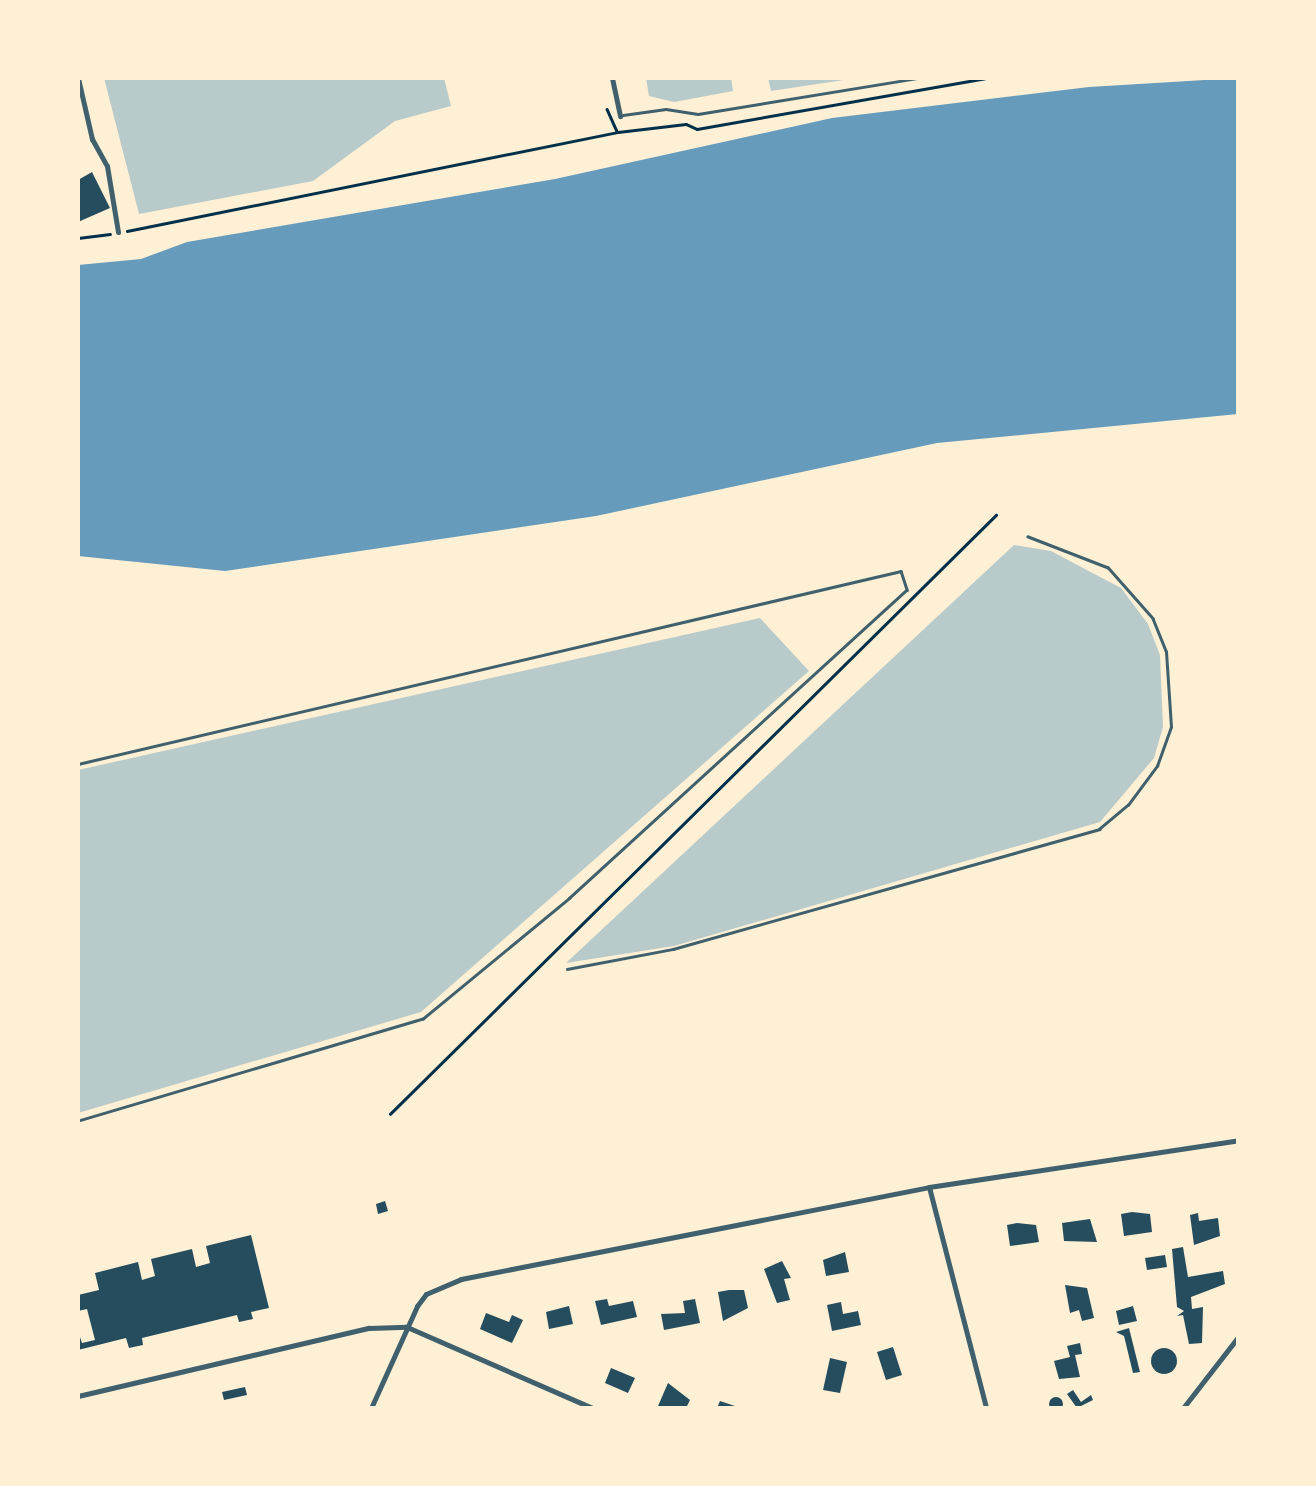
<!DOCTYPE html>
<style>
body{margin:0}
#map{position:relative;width:1316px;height:1486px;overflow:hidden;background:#fdf0d5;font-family:Cabin,sans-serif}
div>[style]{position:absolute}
.green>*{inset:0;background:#b9caca}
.water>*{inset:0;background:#669bbc}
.building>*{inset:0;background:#264d5e}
.round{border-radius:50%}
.path>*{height:2.5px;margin:-1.25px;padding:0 1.25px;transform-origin:1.25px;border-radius:1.25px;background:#003049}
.service>*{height:2.5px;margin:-1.25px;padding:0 1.25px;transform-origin:1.25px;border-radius:1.25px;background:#3f606c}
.minor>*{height:5px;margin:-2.5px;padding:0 2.5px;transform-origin:2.5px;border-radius:2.5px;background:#3f606c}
span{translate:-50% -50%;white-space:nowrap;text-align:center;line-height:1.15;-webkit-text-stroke:10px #fdf0d5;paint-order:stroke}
.frame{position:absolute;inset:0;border:80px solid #fdf0d5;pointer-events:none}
</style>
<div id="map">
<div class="green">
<i style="clip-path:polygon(104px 78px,444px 78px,451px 106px,395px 121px,313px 181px,139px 214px)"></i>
<i style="clip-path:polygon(646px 78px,731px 78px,733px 91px,674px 102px,649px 96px)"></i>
<i style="clip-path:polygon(768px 78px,857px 78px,771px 91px)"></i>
<i style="clip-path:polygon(1014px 545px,1051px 551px,1121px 588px,1148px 624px,1160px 655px,1163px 727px,1154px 758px,1100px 822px,674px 946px,566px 963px)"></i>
<i style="clip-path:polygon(760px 618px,809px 671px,421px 1012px,78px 1113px,78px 770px)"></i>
</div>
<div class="water">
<i style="clip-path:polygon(1238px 78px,1238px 414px,937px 443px,596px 516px,225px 571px,78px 556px,78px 265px,141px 259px,187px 242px,555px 179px,832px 118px,1089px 87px)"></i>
</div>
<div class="building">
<i style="clip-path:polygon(92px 172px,110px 208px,78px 222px,78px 180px)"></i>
<i style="clip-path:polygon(385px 1201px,388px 1211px,378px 1214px,376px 1204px)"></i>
<i style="clip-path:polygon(1132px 1212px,1150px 1214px,1152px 1232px,1124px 1236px,1121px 1214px)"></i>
<i style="clip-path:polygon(1198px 1213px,1199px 1221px,1218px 1218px,1220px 1236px,1194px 1245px,1190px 1215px)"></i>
<i style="clip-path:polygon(1090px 1219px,1097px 1242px,1064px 1241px,1062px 1223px)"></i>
<i style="clip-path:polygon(1017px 1223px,1036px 1225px,1039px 1242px,1010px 1246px,1007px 1225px)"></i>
<i style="clip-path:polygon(251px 1235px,269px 1308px,251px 1312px,253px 1319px,239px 1322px,237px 1315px,142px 1338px,143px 1345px,129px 1348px,126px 1338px,78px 1350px,78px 1331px,82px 1343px,95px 1340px,87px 1309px,78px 1311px,78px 1295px,99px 1290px,95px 1273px,138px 1262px,142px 1280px,155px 1276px,151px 1259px,192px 1249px,196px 1267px,210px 1263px,206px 1246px)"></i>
<i style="clip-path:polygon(1183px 1247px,1188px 1277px,1223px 1271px,1225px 1284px,1191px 1297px,1192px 1309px,1203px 1307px,1202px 1343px,1189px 1344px,1183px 1315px,1177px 1316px,1184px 1311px,1177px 1307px,1172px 1249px)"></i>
<i style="clip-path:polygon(845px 1252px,849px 1272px,826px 1276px,823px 1260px)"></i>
<i style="clip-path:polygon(1165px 1255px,1167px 1267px,1147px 1270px,1145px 1258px)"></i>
<i style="clip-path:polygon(782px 1261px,791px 1278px,784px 1279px,790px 1300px,777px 1303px,764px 1269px)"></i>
<i style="clip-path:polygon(1065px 1285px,1087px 1288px,1094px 1318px,1082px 1321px,1079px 1310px,1070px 1313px)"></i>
<i style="clip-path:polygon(729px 1290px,744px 1290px,748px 1308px,723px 1321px,718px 1292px)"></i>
<i style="clip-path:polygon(607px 1299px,609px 1306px,633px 1301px,637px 1317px,601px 1325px,595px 1301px)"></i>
<i style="clip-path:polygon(695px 1299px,700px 1323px,664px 1330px,661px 1314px,685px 1313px,683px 1301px)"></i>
<i style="clip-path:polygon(841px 1302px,843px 1314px,858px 1311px,861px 1325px,832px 1331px,827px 1305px)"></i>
<i style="clip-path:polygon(569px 1306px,573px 1324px,549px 1329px,546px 1312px)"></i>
<i style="clip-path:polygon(1133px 1306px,1137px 1321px,1119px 1325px,1116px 1311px)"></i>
<i style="clip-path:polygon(486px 1313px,509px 1322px,512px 1315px,523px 1320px,512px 1343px,480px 1329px)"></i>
<i style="clip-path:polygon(1129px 1328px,1140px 1372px,1133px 1373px,1124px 1336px,1116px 1332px)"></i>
<i style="clip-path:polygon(1080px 1343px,1082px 1354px,1075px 1355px,1080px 1377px,1059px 1379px,1054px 1361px,1070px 1357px,1067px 1346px)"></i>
<i style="clip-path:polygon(893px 1347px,902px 1375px,886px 1380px,877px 1352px)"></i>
<i class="round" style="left:1151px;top:1348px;width:26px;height:26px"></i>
<i style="clip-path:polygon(830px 1358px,847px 1362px,840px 1393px,823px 1390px)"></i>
<i style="clip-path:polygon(611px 1368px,635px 1378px,628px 1393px,605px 1383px)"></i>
<i style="clip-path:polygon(668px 1383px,690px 1400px,686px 1408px,658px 1406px)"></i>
<i style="clip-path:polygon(245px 1387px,247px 1395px,224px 1400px,222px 1392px)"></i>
<i style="clip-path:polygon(1073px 1390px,1081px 1402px,1091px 1395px,1093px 1400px,1077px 1408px,1067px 1394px)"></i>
<i class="round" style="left:1049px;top:1397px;width:14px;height:14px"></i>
<i style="clip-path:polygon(720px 1401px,741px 1408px,717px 1408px)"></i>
</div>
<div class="path">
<i style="left:607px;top:109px;width:24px;rotate:66deg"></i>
<i style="left:127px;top:231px;width:501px;rotate:-11.4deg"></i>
<i style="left:618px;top:132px;width:68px;rotate:-6.7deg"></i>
<i style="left:686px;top:124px;width:12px;rotate:24deg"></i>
<i style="left:697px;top:129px;width:292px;rotate:-10deg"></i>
<i style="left:78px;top:238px;width:32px;rotate:-7deg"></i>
<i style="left:390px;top:1114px;width:852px;rotate:-44.67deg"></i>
</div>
<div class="service">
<i style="left:623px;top:115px;width:43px;rotate:-7.9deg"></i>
<i style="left:666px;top:109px;width:32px;rotate:9deg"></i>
<i style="left:698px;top:114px;width:223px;rotate:-9.3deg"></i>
<i style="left:78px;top:764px;width:845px;rotate:-13.2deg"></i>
<i style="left:901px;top:571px;width:20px;rotate:72deg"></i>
<i style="left:907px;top:590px;width:457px;rotate:137.6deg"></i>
<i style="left:570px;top:898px;width:190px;rotate:140.5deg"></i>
<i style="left:423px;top:1019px;width:360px;rotate:163.5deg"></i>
<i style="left:567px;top:969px;width:108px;rotate:-10.7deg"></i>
<i style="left:673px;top:949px;width:443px;rotate:-15.7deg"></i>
<i style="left:1099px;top:829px;width:38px;rotate:-40deg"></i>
<i style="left:1128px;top:805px;width:49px;rotate:-53.4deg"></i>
<i style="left:1157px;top:766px;width:41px;rotate:-70.3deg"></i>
<i style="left:1171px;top:727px;width:75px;rotate:-93.8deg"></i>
<i style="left:1166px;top:652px;width:35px;rotate:-112deg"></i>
<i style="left:1153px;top:619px;width:68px;rotate:-131.4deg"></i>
<i style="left:1108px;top:568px;width:86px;rotate:-158.8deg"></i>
</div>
<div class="minor">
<i style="left:78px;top:78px;width:63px;rotate:77.1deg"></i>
<i style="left:92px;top:139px;width:31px;rotate:61deg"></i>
<i style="left:107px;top:166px;width:67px;rotate:80.5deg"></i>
<i style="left:612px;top:78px;width:39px;rotate:78deg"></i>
<i style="left:929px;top:1187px;width:228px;rotate:75.5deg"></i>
<i style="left:78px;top:1396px;width:299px;rotate:-13.2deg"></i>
<i style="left:369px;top:1328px;width:38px;rotate:-2deg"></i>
<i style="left:407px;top:1327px;width:202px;rotate:23.6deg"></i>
<i style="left:371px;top:1408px;width:112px;rotate:-65.7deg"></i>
<i style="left:417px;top:1306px;width:15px;rotate:-53deg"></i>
<i style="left:426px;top:1294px;width:38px;rotate:-23deg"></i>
<i style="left:461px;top:1279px;width:477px;rotate:-11.1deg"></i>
<i style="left:929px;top:1187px;width:313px;rotate:-8.6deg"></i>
<i style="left:1183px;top:1408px;width:90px;rotate:-52.2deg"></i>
</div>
<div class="frame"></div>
</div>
